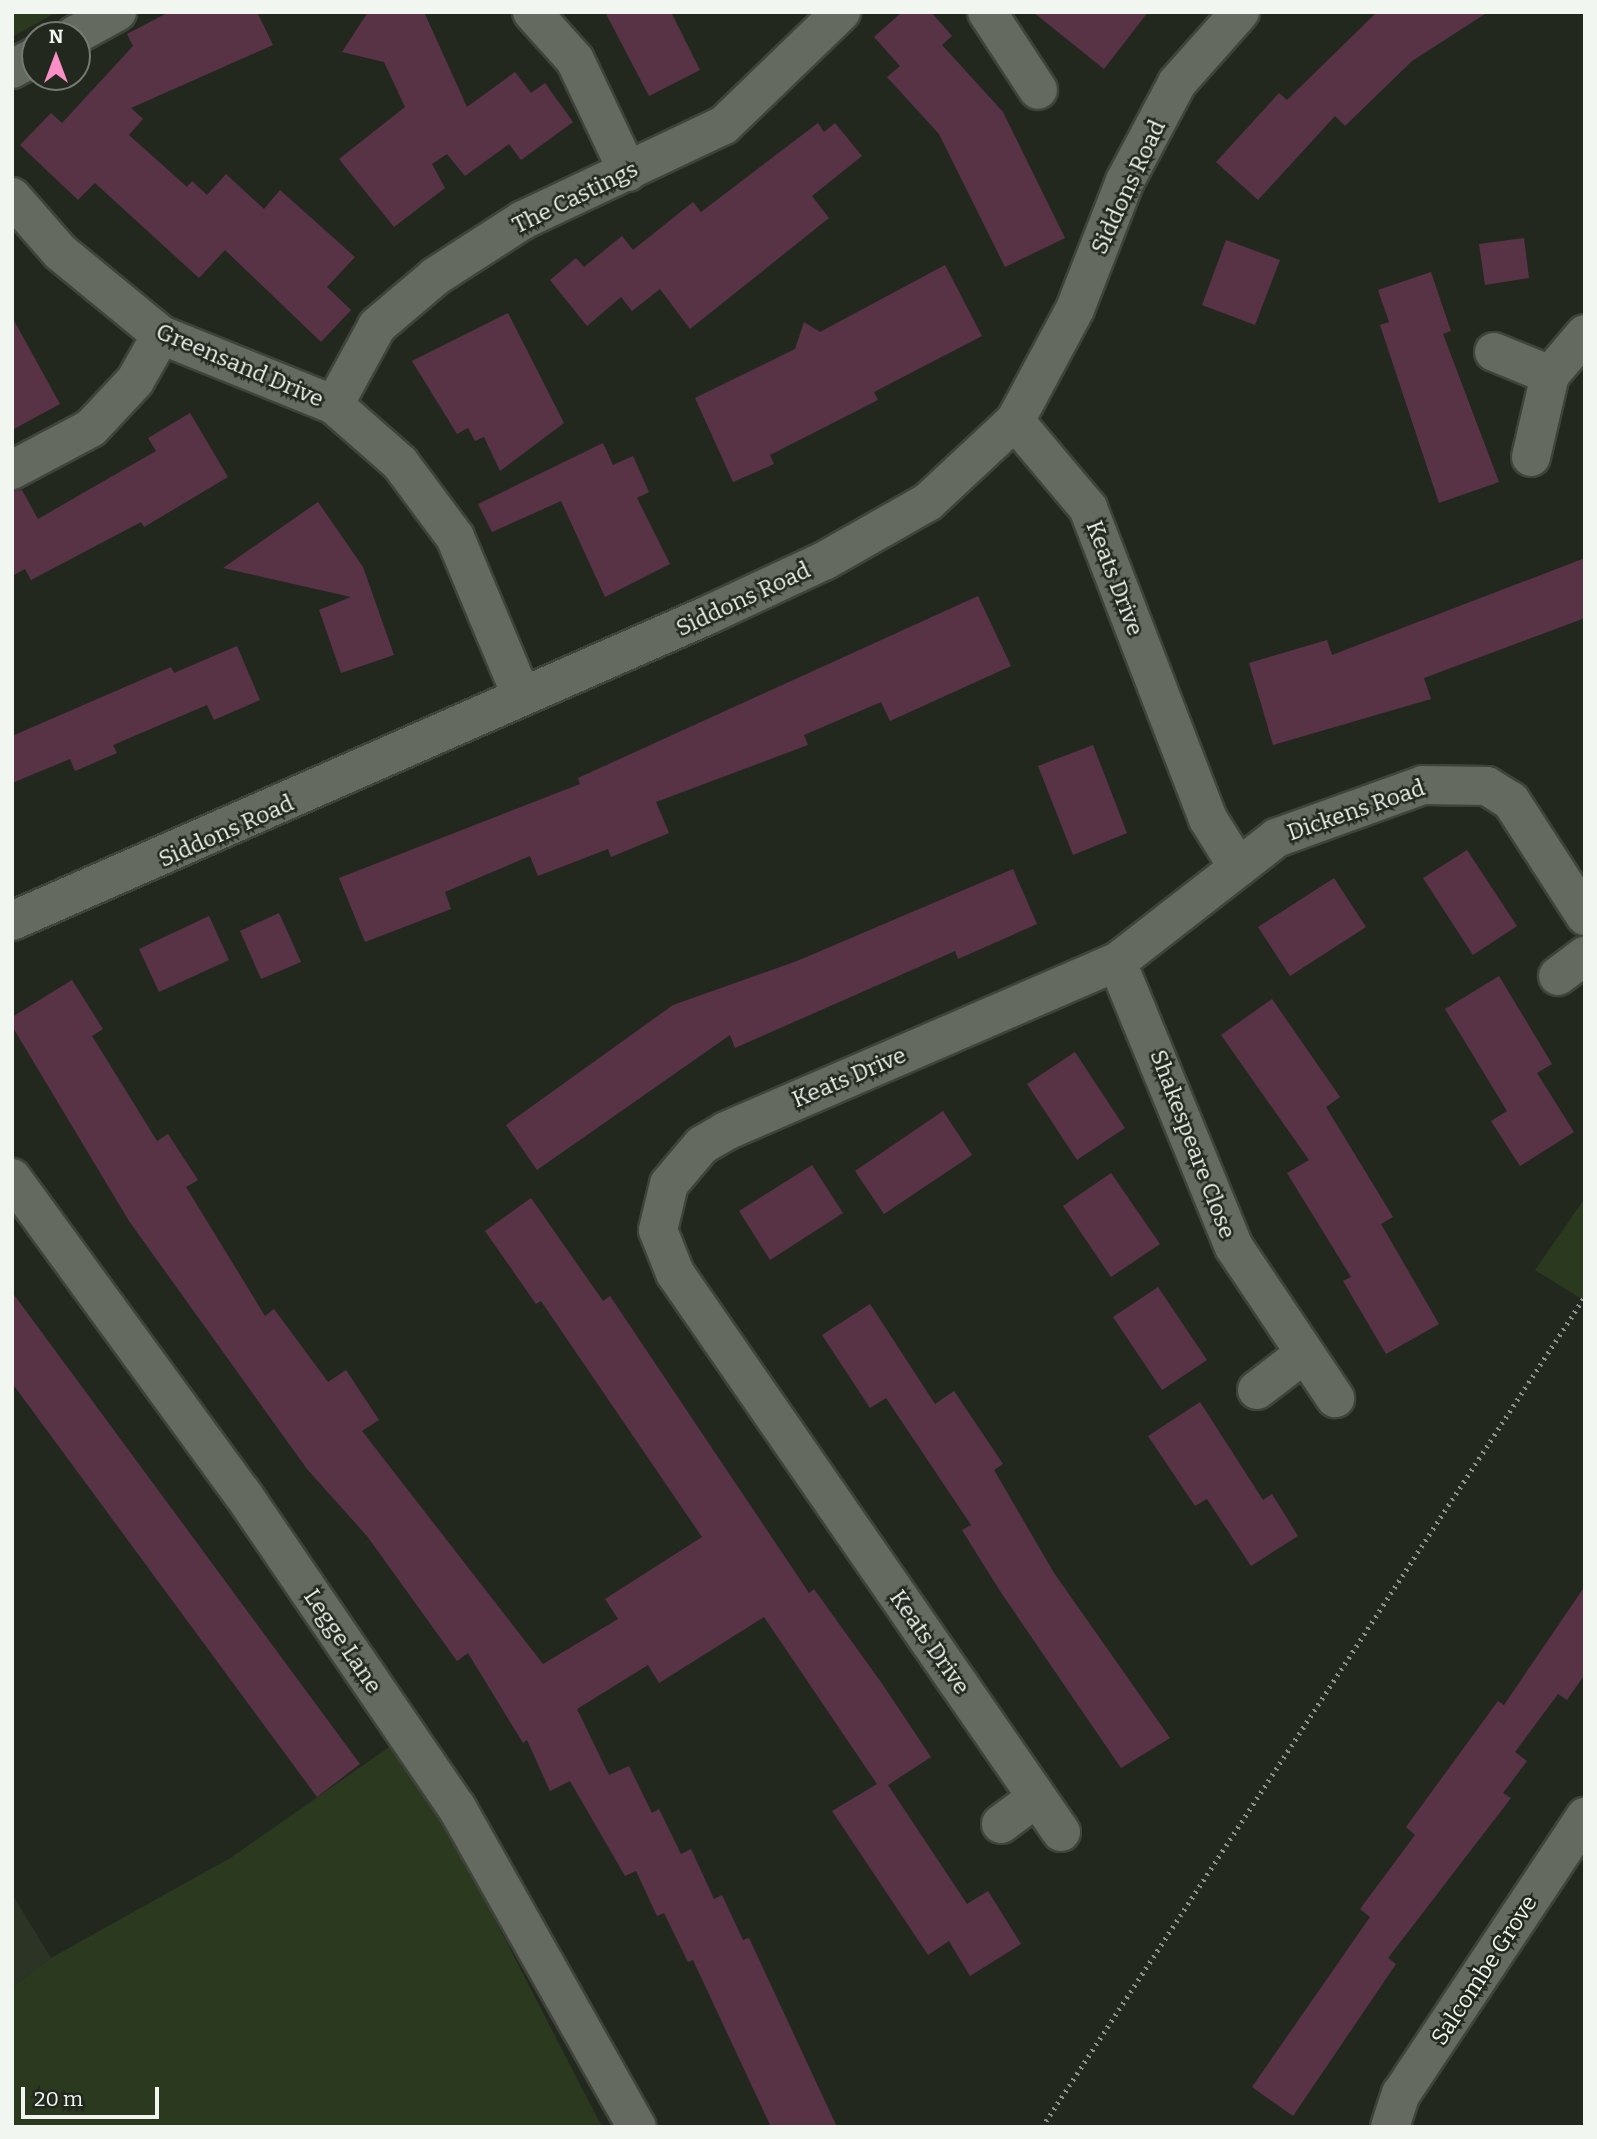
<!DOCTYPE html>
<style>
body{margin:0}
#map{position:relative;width:1597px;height:2139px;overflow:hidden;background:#23281f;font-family:Bitter,serif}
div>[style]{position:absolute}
.built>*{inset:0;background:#2c3426}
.green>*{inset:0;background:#2b391f}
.building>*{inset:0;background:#583346}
.path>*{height:4.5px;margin-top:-2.25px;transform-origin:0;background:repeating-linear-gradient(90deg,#8c9189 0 2px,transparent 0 7px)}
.roads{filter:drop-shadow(2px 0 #3f433c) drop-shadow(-2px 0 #3f433c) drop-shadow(0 2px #3f433c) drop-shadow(0 -2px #3f433c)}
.minor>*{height:38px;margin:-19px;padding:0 19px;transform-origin:19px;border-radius:19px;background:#646a5f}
span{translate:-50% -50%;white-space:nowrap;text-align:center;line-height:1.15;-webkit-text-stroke:5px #23281f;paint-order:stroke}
.street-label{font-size:23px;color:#f2f6f0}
.frame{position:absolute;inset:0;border:14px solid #f2f6f0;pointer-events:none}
.north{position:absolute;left:21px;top:21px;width:70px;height:70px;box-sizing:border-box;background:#23281f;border:2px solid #767a73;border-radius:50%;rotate:0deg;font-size:19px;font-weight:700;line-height:28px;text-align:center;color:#f2f6f0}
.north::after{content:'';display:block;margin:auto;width:24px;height:32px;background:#fa8fc7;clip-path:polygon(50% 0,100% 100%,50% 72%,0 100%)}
.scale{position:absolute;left:21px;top:2087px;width:138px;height:32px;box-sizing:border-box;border:4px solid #f2f6f0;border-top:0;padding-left:9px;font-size:21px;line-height:24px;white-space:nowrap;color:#f2f6f0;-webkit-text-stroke:5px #23281f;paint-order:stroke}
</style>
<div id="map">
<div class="built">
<i style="clip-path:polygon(12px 1894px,51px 1958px,12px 1987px)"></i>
</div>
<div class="green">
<i style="clip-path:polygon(12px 12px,57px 12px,12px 37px)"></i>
<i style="clip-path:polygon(1585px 1198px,1585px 1301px,1535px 1270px)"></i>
<i style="clip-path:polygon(392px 1745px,441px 1815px,602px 2127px,12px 2127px,12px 1987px,51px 1958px,232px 1857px)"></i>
</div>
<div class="building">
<i style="clip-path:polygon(169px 12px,257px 12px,273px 45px,131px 108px,143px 119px,129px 135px,187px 187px,192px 181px,207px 195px,226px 174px,264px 209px,280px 190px,355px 257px,327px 287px,351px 310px,321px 342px,225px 250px,199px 278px,95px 183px,78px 200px,20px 145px,51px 113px,62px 123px,133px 46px,127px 34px)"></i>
<i style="clip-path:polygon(368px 12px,424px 12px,467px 107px,515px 72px,531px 93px,545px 83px,573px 122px,521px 160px,509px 144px,465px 176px,447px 154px,432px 164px,445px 188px,394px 227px,339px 159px,405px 107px,384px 62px,342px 52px)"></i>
<i style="clip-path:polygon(605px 12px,671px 12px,700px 70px,649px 96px)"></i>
<i style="clip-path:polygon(902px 12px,931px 12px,952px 36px,942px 45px,1003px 112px,1065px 238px,1005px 267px,939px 134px,887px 77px,900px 66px,874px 37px)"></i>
<i style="clip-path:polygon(1033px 12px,1148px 12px,1104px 69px)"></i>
<i style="clip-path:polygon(1377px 12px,1488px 12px,1412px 61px,1345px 126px,1335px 116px,1258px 200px,1216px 162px,1279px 93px,1287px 100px)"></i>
<i style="clip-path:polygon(818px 123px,824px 132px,835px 123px,862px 156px,812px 196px,829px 218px,690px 329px,660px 289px,632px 311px,621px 297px,587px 326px,550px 280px,576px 258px,584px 267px,622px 236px,633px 250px,693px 202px,701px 212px)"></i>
<i style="clip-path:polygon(1524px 238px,1529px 278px,1485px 285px,1479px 244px)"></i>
<i style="clip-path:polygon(1226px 240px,1280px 260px,1255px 325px,1202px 305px)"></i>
<i style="clip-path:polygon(945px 265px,982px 336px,874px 392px,878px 400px,770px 455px,774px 464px,733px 482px,695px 398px,795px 349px,804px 322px,820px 332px)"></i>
<i style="clip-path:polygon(1431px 272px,1451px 331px,1443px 334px,1499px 482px,1439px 503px,1380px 325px,1389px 322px,1378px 290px)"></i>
<i style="clip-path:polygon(508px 313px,564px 423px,500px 471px,484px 437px,475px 441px,468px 428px,457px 434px,412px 361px)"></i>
<i style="clip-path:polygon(12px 317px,60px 404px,12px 430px)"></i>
<i style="clip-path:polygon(190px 413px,228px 477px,144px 527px,141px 522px,31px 580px,25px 569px,12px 576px,12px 492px,22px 490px,38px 519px,156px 451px,148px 438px)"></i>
<i style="clip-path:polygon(603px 443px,613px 465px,633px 456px,649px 492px,637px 498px,670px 564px,605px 597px,561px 501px,492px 532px,478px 504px)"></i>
<i style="clip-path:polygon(318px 502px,363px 567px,394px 655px,341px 673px,319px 610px,351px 597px,223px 568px)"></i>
<i style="clip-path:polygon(1585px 558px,1585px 618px,1424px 678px,1431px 699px,1273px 745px,1249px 663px,1327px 640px,1332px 655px)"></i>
<i style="clip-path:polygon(978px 596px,1011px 666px,890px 721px,881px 702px,804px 735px,808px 745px,656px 802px,669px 833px,611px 857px,608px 849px,538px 876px,530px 856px,445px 892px,451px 909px,365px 942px,339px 878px,580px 784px,578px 778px)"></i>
<i style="clip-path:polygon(237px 646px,260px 700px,214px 720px,207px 705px,113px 745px,117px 753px,75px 771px,70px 759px,12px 783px,12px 736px,171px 667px,174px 673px)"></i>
<i style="clip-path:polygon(1093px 745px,1127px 833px,1073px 855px,1038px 766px)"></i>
<i style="clip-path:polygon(1467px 850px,1517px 926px,1473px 955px,1423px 878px)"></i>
<i style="clip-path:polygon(1013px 869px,1037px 924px,958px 959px,955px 951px,735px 1048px,730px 1035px,537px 1170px,506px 1125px,673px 1005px,797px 961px)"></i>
<i style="clip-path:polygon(1334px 878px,1366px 927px,1290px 976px,1258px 927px)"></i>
<i style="clip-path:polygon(279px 913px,301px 962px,261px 979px,240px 931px)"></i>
<i style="clip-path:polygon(209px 916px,229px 960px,159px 992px,139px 949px)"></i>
<i style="clip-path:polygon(1499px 976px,1552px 1064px,1537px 1073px,1574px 1132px,1520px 1166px,1491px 1121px,1507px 1111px,1445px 1009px)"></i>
<i style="clip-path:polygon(72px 980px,103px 1029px,92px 1036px,157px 1141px,168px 1134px,198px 1180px,186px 1187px,265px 1316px,274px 1309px,328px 1382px,346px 1370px,379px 1420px,362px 1431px,543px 1664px,618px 1619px,605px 1599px,702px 1537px,541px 1301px,536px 1304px,485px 1231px,531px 1198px,603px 1301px,610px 1296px,809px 1593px,814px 1589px,883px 1685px,931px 1757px,888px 1785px,967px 1904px,988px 1891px,1021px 1944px,970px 1976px,949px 1941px,928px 1955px,832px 1811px,877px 1784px,764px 1617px,659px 1683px,648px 1665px,577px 1709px,609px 1775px,629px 1766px,652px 1813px,659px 1809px,681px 1854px,691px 1849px,714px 1899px,722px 1895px,743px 1940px,749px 1938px,837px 2127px,771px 2127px,693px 1960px,688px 1962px,664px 1913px,657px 1916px,636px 1871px,625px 1876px,570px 1781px,550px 1791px,527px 1740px,523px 1743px,468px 1653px,457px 1661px,367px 1536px,307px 1469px,129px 1221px,12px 1026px,12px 1017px)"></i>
<i style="clip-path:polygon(1272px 999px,1340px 1097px,1326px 1107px,1393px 1217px,1381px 1224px,1439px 1324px,1386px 1354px,1343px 1281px,1351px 1277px,1287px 1173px,1309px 1160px,1221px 1035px)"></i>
<i style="clip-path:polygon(1075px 1052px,1125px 1128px,1077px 1160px,1027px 1084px)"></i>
<i style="clip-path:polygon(943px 1111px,972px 1155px,884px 1214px,855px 1171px)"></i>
<i style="clip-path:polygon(812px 1165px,843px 1213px,770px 1260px,739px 1211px)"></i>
<i style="clip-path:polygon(1111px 1173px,1160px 1244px,1111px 1277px,1063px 1206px)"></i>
<i style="clip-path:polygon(1158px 1287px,1207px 1360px,1162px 1390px,1113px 1317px)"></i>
<i style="clip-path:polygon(12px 1292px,360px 1764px,317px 1797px,12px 1383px)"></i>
<i style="clip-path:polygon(870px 1304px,935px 1404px,954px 1391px,1003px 1464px,994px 1470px,1054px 1573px,1170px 1738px,1121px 1768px,1000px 1591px,962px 1530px,971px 1525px,886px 1398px,870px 1408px,822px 1335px)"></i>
<i style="clip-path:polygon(1200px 1402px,1263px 1500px,1272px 1494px,1298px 1536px,1251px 1566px,1207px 1499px,1195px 1506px,1148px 1436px)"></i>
<i style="clip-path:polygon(1585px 1586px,1585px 1674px,1567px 1700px,1558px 1694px,1515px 1752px,1527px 1761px,1503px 1793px,1511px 1798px,1388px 1958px,1396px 1964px,1293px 2116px,1252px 2087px,1370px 1917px,1360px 1909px,1415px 1835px,1406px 1827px,1498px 1701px,1504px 1705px)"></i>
</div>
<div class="path">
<i style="left:1042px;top:2127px;width:993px;rotate:-56.84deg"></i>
</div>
<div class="roads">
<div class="minor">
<i style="left:532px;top:12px;width:64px;rotate:48.1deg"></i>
<i style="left:575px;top:60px;width:124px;rotate:64.7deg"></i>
<i style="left:987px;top:12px;width:93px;rotate:56.8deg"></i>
<i style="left:75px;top:35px;width:48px;rotate:-28.7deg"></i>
<i style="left:12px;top:69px;width:26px;rotate:-28deg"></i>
<i style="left:12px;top:197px;width:73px;rotate:48.9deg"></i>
<i style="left:60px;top:252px;width:131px;rotate:39.4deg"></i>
<i style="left:161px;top:335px;width:187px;rotate:22deg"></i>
<i style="left:334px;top:405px;width:88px;rotate:41.3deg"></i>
<i style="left:400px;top:463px;width:92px;rotate:53.4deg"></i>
<i style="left:455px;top:537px;width:173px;rotate:67.3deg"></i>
<i style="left:1494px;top:352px;width:61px;rotate:22.3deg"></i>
<i style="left:334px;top:405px;width:90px;rotate:-61.4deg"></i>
<i style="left:377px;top:326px;width:77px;rotate:-40.3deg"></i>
<i style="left:436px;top:276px;width:103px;rotate:-32.8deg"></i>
<i style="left:523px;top:220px;width:222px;rotate:-25.3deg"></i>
<i style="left:724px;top:125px;width:163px;rotate:-44deg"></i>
<i style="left:1015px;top:421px;width:114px;rotate:50deg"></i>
<i style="left:1088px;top:508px;width:333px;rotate:68.9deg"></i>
<i style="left:1208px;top:819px;width:53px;rotate:58.1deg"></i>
<i style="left:1531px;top:457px;width:84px;rotate:-77deg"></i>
<i style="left:1550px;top:375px;width:54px;rotate:-49.5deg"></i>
<i style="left:12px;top:470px;width:89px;rotate:-28deg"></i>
<i style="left:91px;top:428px;width:64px;rotate:-46.9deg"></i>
<i style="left:135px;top:381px;width:53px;rotate:-60.5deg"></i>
<i style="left:12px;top:921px;width:760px;rotate:-23.73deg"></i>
<i style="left:708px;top:615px;width:128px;rotate:-25deg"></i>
<i style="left:824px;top:561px;width:120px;rotate:-29.6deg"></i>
<i style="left:928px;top:502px;width:119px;rotate:-43deg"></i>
<i style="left:1015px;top:421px;width:127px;rotate:-61.8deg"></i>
<i style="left:1075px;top:309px;width:137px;rotate:-68.7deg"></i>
<i style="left:1125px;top:181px;width:111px;rotate:-62deg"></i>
<i style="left:1177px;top:83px;width:95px;rotate:-48.4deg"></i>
<i style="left:1117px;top:962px;width:308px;rotate:67.7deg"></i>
<i style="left:1234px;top:1247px;width:182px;rotate:56.2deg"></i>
<i style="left:1558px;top:976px;width:34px;rotate:-37deg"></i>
<i style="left:12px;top:1178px;width:390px;rotate:53.9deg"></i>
<i style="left:242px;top:1493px;width:381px;rotate:55.7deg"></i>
<i style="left:457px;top:1808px;width:366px;rotate:60.6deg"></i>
<i style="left:1257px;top:1390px;width:59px;rotate:-37.5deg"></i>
<i style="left:1001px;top:1824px;width:44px;rotate:-36.6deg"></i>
<i style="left:1061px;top:1832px;width:679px;rotate:-124.63deg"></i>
<i style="left:675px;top:1273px;width:46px;rotate:-111.6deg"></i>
<i style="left:658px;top:1230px;width:47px;rotate:-76.6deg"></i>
<i style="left:669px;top:1184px;width:51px;rotate:-49.8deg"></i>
<i style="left:702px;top:1145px;width:28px;rotate:-30deg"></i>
<i style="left:726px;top:1131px;width:426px;rotate:-23.4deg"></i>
<i style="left:1117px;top:962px;width:202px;rotate:-37.9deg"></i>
<i style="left:1276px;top:838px;width:156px;rotate:-19.8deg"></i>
<i style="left:1423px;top:785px;width:64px;rotate:0.9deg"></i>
<i style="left:1487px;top:786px;width:28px;rotate:32deg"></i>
<i style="left:1511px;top:801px;width:137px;rotate:57.2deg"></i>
<i style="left:1390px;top:2127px;width:35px;rotate:-72deg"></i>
<i style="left:1401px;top:2094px;width:333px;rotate:-56.4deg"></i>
</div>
</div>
<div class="street-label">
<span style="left:1128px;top:187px;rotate:-65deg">Siddons Road</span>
<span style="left:575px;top:197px;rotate:-26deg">The Castings</span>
<span style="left:240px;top:365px;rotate:23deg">Greensand Drive</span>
<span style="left:1115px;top:578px;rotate:69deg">Keats Drive</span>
<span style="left:743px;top:599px;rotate:-25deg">Siddons Road</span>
<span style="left:1356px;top:810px;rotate:-19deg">Dickens Road</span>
<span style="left:226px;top:831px;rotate:-24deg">Siddons Road</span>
<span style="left:849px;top:1077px;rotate:-23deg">Keats Drive</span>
<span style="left:1193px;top:1144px;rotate:69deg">Shakespeare Close</span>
<span style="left:343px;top:1641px;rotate:56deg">Legge Lane</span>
<span style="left:930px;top:1642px;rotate:55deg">Keats Drive</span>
<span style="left:1484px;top:1970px;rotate:-57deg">Salcombe Grove</span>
</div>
<div class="frame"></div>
<div class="north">N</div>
<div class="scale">20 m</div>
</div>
